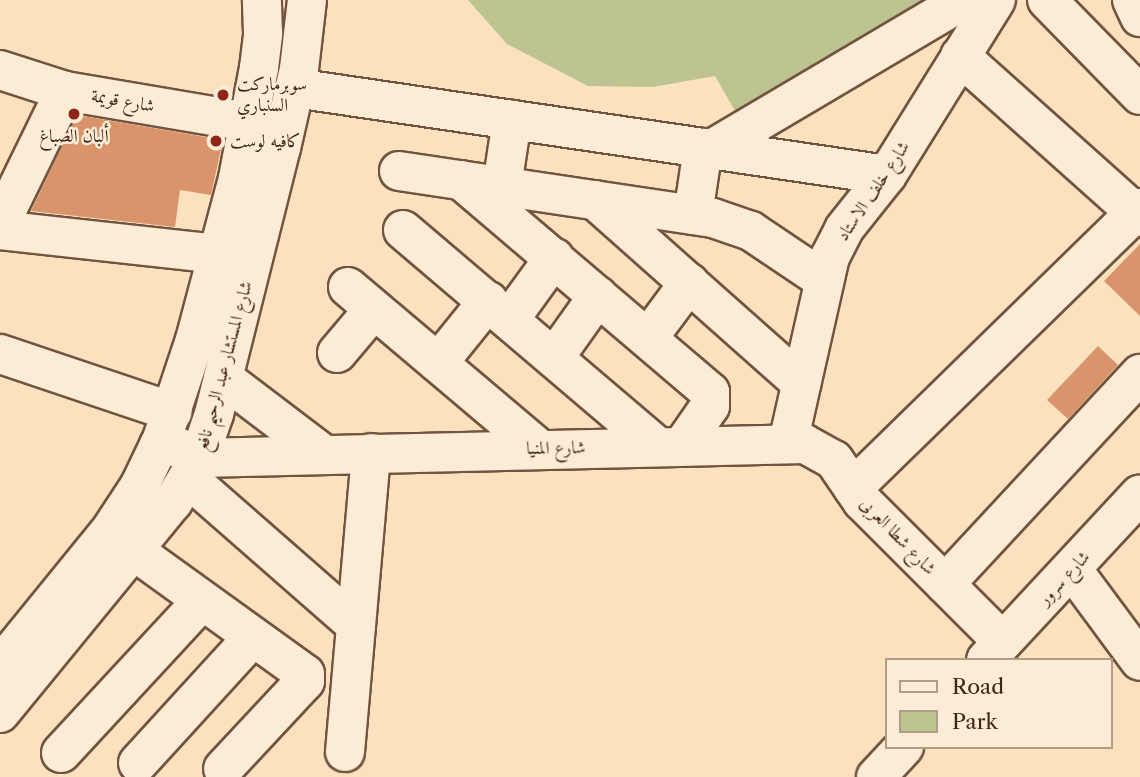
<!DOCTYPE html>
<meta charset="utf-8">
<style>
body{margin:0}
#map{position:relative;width:1140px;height:777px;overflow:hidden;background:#fbe2bf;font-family:"Libre Caslon Text",Amiri,serif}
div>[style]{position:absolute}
.green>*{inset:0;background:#bec392}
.building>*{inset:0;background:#da946c}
.roads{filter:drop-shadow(2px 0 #715440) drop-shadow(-2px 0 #715440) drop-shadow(0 2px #715440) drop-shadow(0 -2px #715440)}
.minor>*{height:38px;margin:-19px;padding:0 19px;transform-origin:19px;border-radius:19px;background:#fcecd5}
.dots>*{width:19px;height:19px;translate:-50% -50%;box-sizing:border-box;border:4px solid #fcecd5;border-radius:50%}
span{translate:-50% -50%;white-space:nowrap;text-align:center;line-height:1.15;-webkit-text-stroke:5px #fcecd5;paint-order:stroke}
.poi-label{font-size:18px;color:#432515}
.left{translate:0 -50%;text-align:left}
.street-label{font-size:18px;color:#432515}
.legend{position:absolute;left:885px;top:658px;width:228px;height:91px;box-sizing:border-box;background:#fcecd5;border:2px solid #b29c88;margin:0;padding:9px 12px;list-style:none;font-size:21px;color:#432515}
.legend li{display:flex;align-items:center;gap:14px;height:35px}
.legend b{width:35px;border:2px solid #b29c88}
</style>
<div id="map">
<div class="green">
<i style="clip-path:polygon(468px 0,943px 0,742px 123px,715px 76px,653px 87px,588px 86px,507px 44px)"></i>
</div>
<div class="building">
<i style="clip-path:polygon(77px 115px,223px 140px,211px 195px,180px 190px,175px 227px,31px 211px)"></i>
<i style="clip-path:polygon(1140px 244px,1140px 316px,1104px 281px)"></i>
<i style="clip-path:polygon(1098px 346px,1118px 365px,1068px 419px,1047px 400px)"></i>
</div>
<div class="roads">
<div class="minor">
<i style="left:1047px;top:0;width:133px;rotate:45.6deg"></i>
<i style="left:1132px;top:0;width:19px;rotate:65deg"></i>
<i style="left:960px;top:56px;width:241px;rotate:41.8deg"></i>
<i style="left:0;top:70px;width:68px;rotate:17.9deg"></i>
<i style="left:65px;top:91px;width:187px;rotate:9.6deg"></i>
<i style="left:295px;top:88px;width:598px;rotate:8.36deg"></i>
<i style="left:712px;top:149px;width:293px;rotate:-30.6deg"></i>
<i style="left:399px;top:171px;width:317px;rotate:8.5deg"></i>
<i style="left:713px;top:218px;width:40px;rotate:18.9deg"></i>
<i style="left:751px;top:231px;width:88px;rotate:33.9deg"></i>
<i style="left:461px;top:180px;width:327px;rotate:40.4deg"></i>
<i style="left:710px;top:392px;width:14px;rotate:90deg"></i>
<i style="left:710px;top:406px;width:47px;rotate:124.7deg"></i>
<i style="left:502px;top:186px;width:67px;rotate:-81.4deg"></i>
<i style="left:595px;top:200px;width:276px;rotate:41.6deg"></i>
<i style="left:693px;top:215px;width:68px;rotate:-81.5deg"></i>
<i style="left:0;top:224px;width:148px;rotate:-64deg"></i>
<i style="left:0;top:230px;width:220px;rotate:6.3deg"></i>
<i style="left:403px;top:230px;width:333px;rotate:40.4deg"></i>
<i style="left:348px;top:287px;width:251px;rotate:40.2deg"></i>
<i style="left:509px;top:320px;width:77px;rotate:-54deg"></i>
<i style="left:648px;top:338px;width:69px;rotate:-53.3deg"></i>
<i style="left:337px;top:353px;width:57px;rotate:-49.9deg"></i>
<i style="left:0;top:354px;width:182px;rotate:18.6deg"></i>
<i style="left:554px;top:358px;width:76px;rotate:-54.6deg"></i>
<i style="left:438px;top:363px;width:80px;rotate:-51.1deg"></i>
<i style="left:223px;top:378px;width:126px;rotate:37.2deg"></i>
<i style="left:788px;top:443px;width:191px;rotate:-77.3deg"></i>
<i style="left:830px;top:257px;width:31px;rotate:-63deg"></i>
<i style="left:844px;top:229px;width:69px;rotate:-51.5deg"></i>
<i style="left:887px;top:175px;width:206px;rotate:-58.1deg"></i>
<i style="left:159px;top:445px;width:21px;rotate:8deg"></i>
<i style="left:180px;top:448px;width:21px;rotate:28deg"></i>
<i style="left:199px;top:458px;width:606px;rotate:-1.32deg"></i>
<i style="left:805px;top:444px;width:33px;rotate:29deg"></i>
<i style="left:834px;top:460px;width:50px;rotate:55.7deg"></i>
<i style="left:862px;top:501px;width:199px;rotate:45deg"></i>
<i style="left:189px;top:479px;width:222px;rotate:41.2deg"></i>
<i style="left:853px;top:488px;width:401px;rotate:-44.3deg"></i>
<i style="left:133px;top:550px;width:212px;rotate:35.8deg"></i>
<i style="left:305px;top:674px;width:7px;rotate:90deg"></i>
<i style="left:305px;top:681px;width:120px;rotate:133deg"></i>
<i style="left:1072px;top:569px;width:114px;rotate:53.5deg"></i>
<i style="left:945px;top:584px;width:287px;rotate:-47.1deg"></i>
<i style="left:986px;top:660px;width:226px;rotate:-47.1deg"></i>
<i style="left:0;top:666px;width:178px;rotate:-50.9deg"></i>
<i style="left:112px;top:528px;width:51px;rotate:-56.9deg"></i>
<i style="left:140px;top:485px;width:51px;rotate:-64.4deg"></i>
<i style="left:162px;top:439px;width:104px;rotate:-71.6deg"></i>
<i style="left:195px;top:340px;width:168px;rotate:-75.1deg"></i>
<i style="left:238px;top:178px;width:112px;rotate:-79.2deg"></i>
<i style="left:259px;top:68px;width:35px;rotate:-83deg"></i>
<i style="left:263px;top:33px;width:33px;rotate:-92deg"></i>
<i style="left:0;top:713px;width:273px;rotate:-50.7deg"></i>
<i style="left:173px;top:502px;width:51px;rotate:-59.4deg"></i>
<i style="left:199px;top:458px;width:46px;rotate:-71.2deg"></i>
<i style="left:214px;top:414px;width:274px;rotate:-75.9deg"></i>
<i style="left:281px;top:148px;width:81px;rotate:-77.2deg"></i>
<i style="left:299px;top:69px;width:69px;rotate:-83.4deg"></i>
<i style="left:345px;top:752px;width:300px;rotate:-85deg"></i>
<i style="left:61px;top:753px;width:206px;rotate:-47.2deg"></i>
<i style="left:138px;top:763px;width:169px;rotate:-47.6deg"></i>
<i style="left:876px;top:777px;width:41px;rotate:-47deg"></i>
</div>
</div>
<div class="dots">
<i style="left:223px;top:95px;background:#8f2418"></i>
<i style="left:74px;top:114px;background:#8f2418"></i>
<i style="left:216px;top:141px;background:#8f2418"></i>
</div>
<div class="poi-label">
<span class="left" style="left:237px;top:95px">سوبرماركت<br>السنباري</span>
<span style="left:74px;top:136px">ألبان الصباغ</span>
<span class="left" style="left:230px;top:141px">كافيه لوست</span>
</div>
<div class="street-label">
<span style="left:123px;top:101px;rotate:10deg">شارع قويمة</span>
<span style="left:873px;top:191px;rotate:-56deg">شارع خلف الاستاد</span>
<span style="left:224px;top:366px;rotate:-75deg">شارع المستشار عبد الرحيم نافع</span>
<span style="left:556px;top:448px;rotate:-1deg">شارع المنيا</span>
<span style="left:898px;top:536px;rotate:46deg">شارع شطا العربى</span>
<span style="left:1064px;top:578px;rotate:-47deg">شارع سرور</span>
</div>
<ul class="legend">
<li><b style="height:9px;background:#fcecd5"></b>Road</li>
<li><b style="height:19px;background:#bec392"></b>Park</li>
</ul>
</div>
